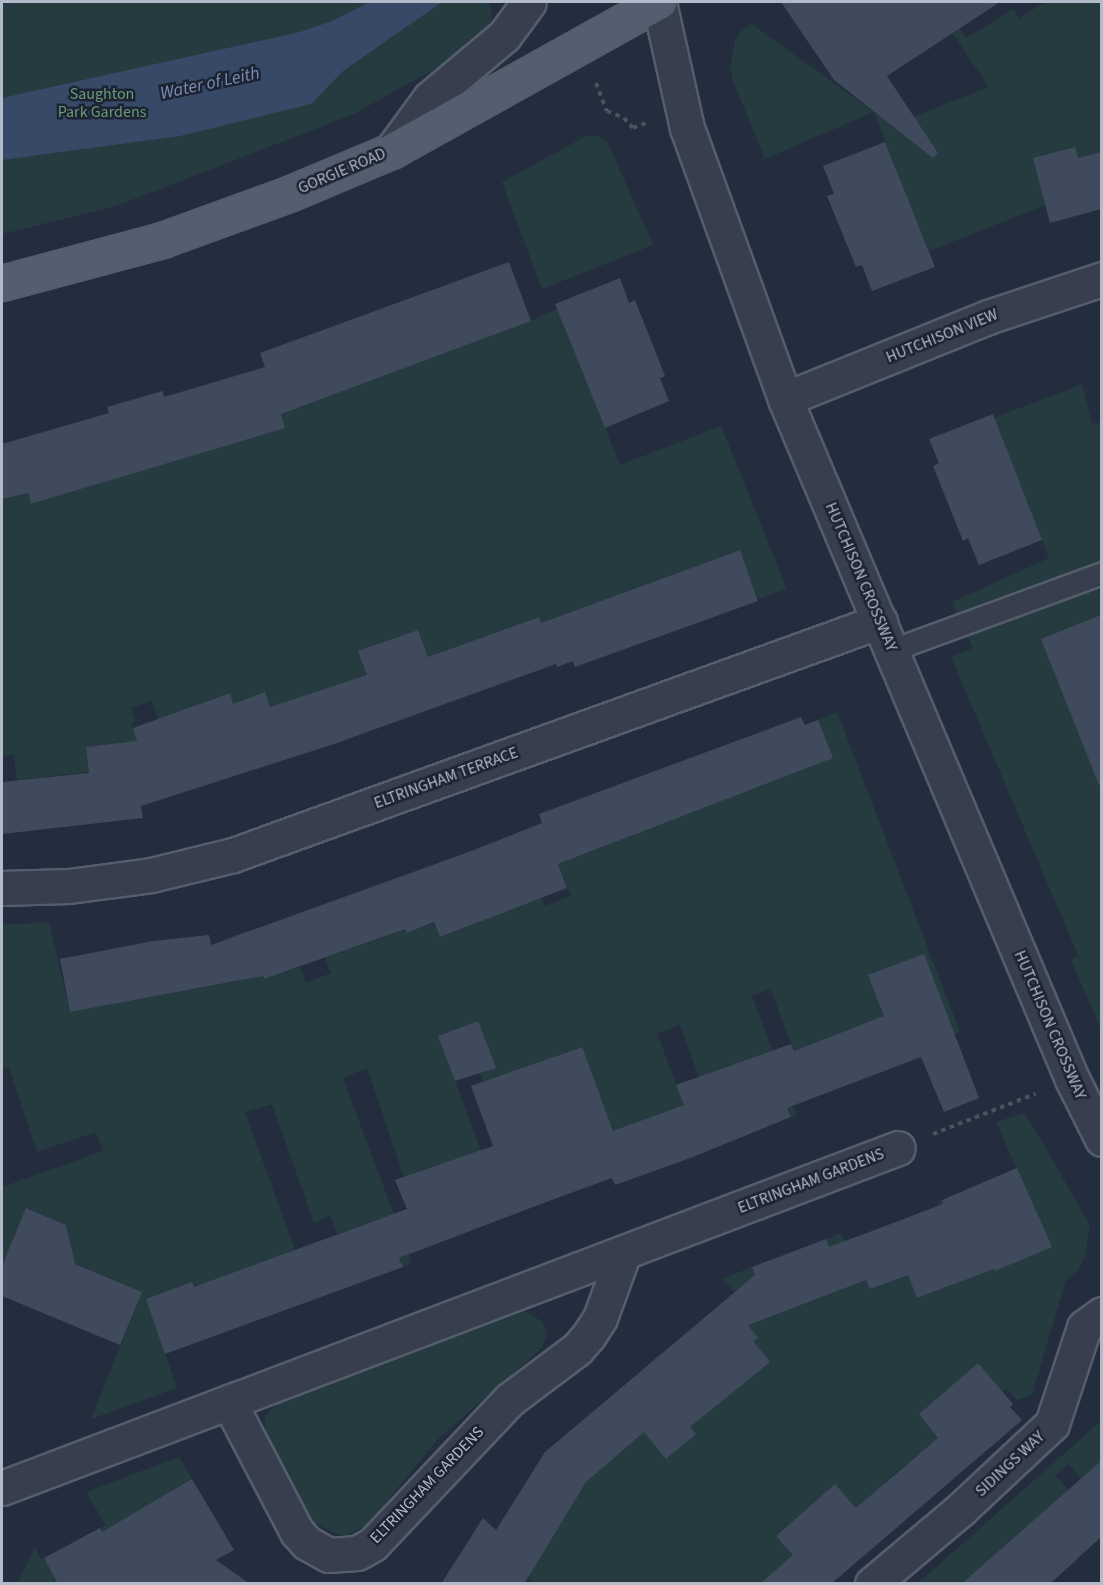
<!DOCTYPE html>
<style>
body{margin:0}
#map{position:relative;width:1103px;height:1585px;overflow:hidden;background:#232d3e;font-family:"Source Sans 3",sans-serif}
div>[style]{position:absolute}
.green>*{inset:0;background:#253b3f}
.water>*{inset:0;background:#384968}
.building>*{inset:0;background:#3f4b5d}
.path>*{height:4px;margin-top:-2px;transform-origin:0;background:repeating-linear-gradient(90deg,#43585c 0 4.5px,transparent 0 9px)}
.roads{filter:drop-shadow(2px 0 #555d6c) drop-shadow(-2px 0 #555d6c) drop-shadow(0 2px #555d6c) drop-shadow(0 -2px #555d6c)}
.service>*{height:21px;margin:-10.5px;padding:0 10.5px;transform-origin:10.5px;border-radius:10.5px;background:#373f4e}
.minor>*{height:33px;margin:-16.5px;padding:0 16.5px;transform-origin:16.5px;border-radius:16.5px;background:#373f4e}
.tertiary>*{height:33px;margin:-16.5px;padding:0 16.5px;transform-origin:16.5px;border-radius:16.5px;background:#373f4e}
.primary>*{height:33px;margin:-16.5px;padding:0 16.5px;transform-origin:16.5px;border-radius:16.5px;background:#555e6e}
span{translate:-50% -50%;white-space:nowrap;text-align:center;line-height:1.15;-webkit-text-stroke:5px #1c2433;paint-order:stroke}
.park-label{font-size:16px;color:#6a9b78}
.street-label{font-size:16px;color:#b3bac9}
.water-label{font-size:18px;color:#7a8eb2;font-style:italic}
.frame{position:absolute;inset:0;border:3px solid #b3bac9;pointer-events:none}
</style>
<div id="map">
<div class="green">
<i style="clip-path:polygon(2px 2px,490px 2px,492px 20px,478px 38px,475px 35px,467px 42px,472px 48px,354px 114px,116px 206px,2px 234px)"></i>
<i style="clip-path:polygon(931px 2px,943px 2px,966px 38px,1013px 9px,1019px 18px,1045px 2px,1101px 2px,1101px 152px,1078px 158px,1075px 147px,1034px 158px,1046px 205px,929px 251px,919px 226px,908px 230px,901px 182px,874px 112px,765px 159px,733px 81px,730px 68px,735px 41px,741px 31px,752px 24px,892px 125px,989px 87px)"></i>
<i style="clip-path:polygon(588px 135px,598px 136px,607px 141px,653px 245px,542px 289px,502px 182px)"></i>
<i style="clip-path:polygon(557px 309px,620px 465px,721px 426px,787px 589px,758px 599px,739px 550px,557px 617px,541px 623px,538px 617px,428px 657px,418px 630px,359px 651px,368px 679px,270px 707px,265px 692px,233px 704px,229px 693px,209px 700px,218px 724px,165px 741px,152px 701px,131px 708px,135px 721px,131px 723px,140px 749px,111px 744px,86px 747px,89px 772px,17px 780px,14px 755px,2px 756px,2px 499px,29px 493px,32px 504px,285px 428px,281px 414px,530px 321px)"></i>
<i style="clip-path:polygon(1082px 384px,1092px 424px,1102px 422px,1101px 1030px,1071px 960px,1078px 955px,951px 657px,973px 648px,952px 602px,1049px 558px,994px 418px)"></i>
<i style="clip-path:polygon(837px 712px,960px 1032px,899px 1055px,864px 1024px,794px 1051px,770px 988px,752px 996px,797px 1116px,791px 1117px,773px 1071px,740px 1084px,732px 1065px,715px 1071px,706px 1097px,680px 1025px,657px 1033px,702px 1153px,612px 1131px,581px 1047px,557px 1055px,494px 1117px,474px 1052px,488px 1047px,478px 1021px,439px 1036px,505px 1218px,439px 1164px,404px 1177px,367px 1068px,343px 1078px,412px 1263px,403px 1267px,384px 1217px,337px 1234px,330px 1216px,314px 1223px,272px 1104px,245px 1112px,313px 1299px,152px 1315px,177px 1388px,91px 1419px,142px 1292px,64px 1259px,70px 1242px,66px 1225px,27px 1208px,2px 1266px,2px 1187px,103px 1151px,96px 1132px,37px 1152px,9px 1068px,2px 1070px,2px 925px,49px 922px,70px 1012px,239px 981px,228px 938px,247px 931px,264px 979px,300px 967px,306px 983px,331px 973px,325px 958px,389px 935px,371px 887px,387px 881px,407px 933px,434px 923px,440px 937px,480px 922px,474px 907px,536px 885px,545px 906px,571px 896px,558px 864px,634px 835px,615px 786px,631px 780px,636px 794px,832px 757px,818px 720px)"></i>
<i style="clip-path:polygon(1025px 1113px,1089px 1223px,1089px 1233px,1085px 1256px,1078px 1270px,1066px 1280px,1032px 1395px,1017px 1400px,1007px 1389px,1003px 1392px,978px 1363px,919px 1414px,945px 1446px,932px 1476px,915px 1457px,884px 1483px,899px 1501px,861px 1512px,835px 1485px,776px 1535px,803px 1566px,760px 1584px,535px 1583px,512px 1568px,590px 1474px,644px 1432px,696px 1434px,674px 1408px,654px 1359px,660px 1354px,692px 1391px,753px 1341px,726px 1299px,735px 1292px,722px 1279px,752px 1267px,772px 1316px,845px 1288px,826px 1239px,841px 1233px,845px 1242px,850px 1240px,870px 1289px,908px 1275px,918px 1298px,954px 1284px,926px 1211px,938px 1206px,938px 1202px,942px 1200px,961px 1245px,980px 1237px,995px 1271px,1051px 1247px,996px 1122px)"></i>
<i style="clip-path:polygon(525px 1311px,543px 1322px,547px 1334px,542px 1348px,440px 1437px,367px 1525px,348px 1535px,338px 1535px,314px 1523px,265px 1436px,265px 1418px,269px 1411px,282px 1401px)"></i>
<i style="clip-path:polygon(1101px 1421px,1101px 1461px,1089px 1472px,1101px 1486px,1101px 1502px,1068px 1464px,1055px 1475px,1068px 1490px,962px 1583px,917px 1584px)"></i>
<i style="clip-path:polygon(179px 1457px,192px 1479px,147px 1506px,129px 1583px,100px 1528px,106px 1525px,86px 1492px)"></i>
<i style="clip-path:polygon(35px 1547px,41px 1559px,44px 1558px,58px 1583px,17px 1584px)"></i>
</div>
<div class="water">
<i style="clip-path:polygon(370px 2px,442px 2px,343px 71px,311px 104px,180px 136px,2px 160px,2px 98px,300px 32px,332px 21px)"></i>
</div>
<div class="building">
<i style="clip-path:polygon(781px 2px,1000px 2px,887px 76px,938px 153px,933px 158px,834px 80px)"></i>
<i style="clip-path:polygon(885px 142px,935px 267px,872px 291px,862px 265px,856px 267px,827px 196px,834px 194px,823px 166px)"></i>
<i style="clip-path:polygon(1075px 147px,1078px 158px,1101px 152px,1101px 209px,1050px 223px,1033px 158px)"></i>
<i style="clip-path:polygon(509px 262px,531px 321px,281px 414px,285px 428px,31px 504px,29px 493px,2px 499px,2px 444px,109px 413px,107px 407px,163px 391px,164px 397px,265px 367px,260px 353px)"></i>
<i style="clip-path:polygon(620px 278px,629px 303px,635px 300px,665px 376px,660px 378px,669px 401px,605px 428px,555px 304px)"></i>
<i style="clip-path:polygon(993px 414px,1042px 540px,979px 565px,968px 538px,963px 541px,933px 466px,939px 463px,929px 439px)"></i>
<i style="clip-path:polygon(740px 550px,758px 601px,575px 667px,573px 661px,557px 667px,556px 664px,334px 744px,141px 806px,143px 818px,2px 834px,2px 782px,89px 773px,86px 747px,137px 741px,133px 728px,230px 693px,233px 704px,265px 692px,270px 707px,367px 675px,358px 651px,418px 630px,428px 657px,539px 617px,541px 623px)"></i>
<i style="clip-path:polygon(1101px 615px,1101px 785px,1099px 785px,1041px 639px)"></i>
<i style="clip-path:polygon(801px 717px,805px 725px,818px 720px,833px 758px,558px 864px,567px 888px,440px 937px,434px 922px,407px 933px,405px 929px,264px 979px,263px 976px,70px 1012px,60px 959px,153px 941px,209px 935px,211px 945px,466px 853px,542px 823px,539px 814px)"></i>
<i style="clip-path:polygon(924px 954px,979px 1098px,944px 1112px,921px 1057px,787px 1108px,791px 1117px,693px 1157px,615px 1185px,612px 1178px,557px 1198px,399px 1258px,403px 1267px,165px 1354px,146px 1299px,192px 1282px,194px 1287px,407px 1209px,395px 1180px,493px 1146px,471px 1086px,582px 1047px,613px 1131px,684px 1105px,676px 1085px,791px 1044px,794px 1051px,884px 1016px,868px 975px)"></i>
<i style="clip-path:polygon(478px 1021px,496px 1068px,455px 1081px,438px 1036px)"></i>
<i style="clip-path:polygon(1017px 1168px,1052px 1247px,995px 1271px,994px 1269px,917px 1298px,908px 1275px,870px 1289px,866px 1280px,748px 1325px,758px 1338px,753px 1341px,770px 1362px,690px 1427px,696px 1434px,666px 1459px,644px 1432px,586px 1482px,524px 1584px,441px 1584px,483px 1518px,496px 1530px,545px 1452px,755px 1275px,752px 1267px,826px 1239px,829px 1247px,888px 1225px,943px 1204px,942px 1200px)"></i>
<i style="clip-path:polygon(26px 1208px,66px 1225px,75px 1264px,142px 1292px,120px 1345px,2px 1296px,2px 1266px)"></i>
<i style="clip-path:polygon(978px 1363px,1013px 1404px,1010px 1407px,1022px 1420px,831px 1584px,760px 1584px,793px 1555px,776px 1536px,835px 1484px,856px 1508px,938px 1438px,919px 1414px)"></i>
<i style="clip-path:polygon(1101px 1461px,1101px 1537px,1050px 1584px,961px 1584px)"></i>
<i style="clip-path:polygon(192px 1479px,234px 1550px,216px 1560px,250px 1584px,58px 1584px,44px 1558px,100px 1528px,102px 1532px)"></i>
</div>
<div class="path">
<i style="left:596px;top:83px;width:30px;rotate:69deg"></i>
<i style="left:607px;top:111px;width:18px;rotate:22deg"></i>
<i style="left:624px;top:118px;width:13px;rotate:48deg"></i>
<i style="left:633px;top:128px;width:14px;rotate:-21deg"></i>
<i style="left:933px;top:1134px;width:110px;rotate:-21.4deg"></i>
</div>
<div class="roads">
<div class="service">
<i style="left:892px;top:650px;width:224px;rotate:-20.1deg"></i>
</div>
<div class="minor">
<i style="left:659px;top:2px;width:129px;rotate:77.5deg"></i>
<i style="left:687px;top:128px;width:288px;rotate:70.1deg"></i>
<i style="left:785px;top:399px;width:738px;rotate:67.12deg"></i>
<i style="left:1072px;top:1079px;width:67px;rotate:63.4deg"></i>
<i style="left:785px;top:399px;width:219px;rotate:-22deg"></i>
<i style="left:988px;top:317px;width:120px;rotate:-18.4deg"></i>
<i style="left:2px;top:888px;width:67px;rotate:-1.7deg"></i>
<i style="left:69px;top:886px;width:83px;rotate:-7.6deg"></i>
<i style="left:151px;top:875px;width:84px;rotate:-13.7deg"></i>
<i style="left:233px;top:855px;width:688px;rotate:-19.88deg"></i>
<i style="left:229px;top:1402px;width:147px;rotate:62.4deg"></i>
<i style="left:297px;top:1532px;width:15px;rotate:48deg"></i>
<i style="left:307px;top:1543px;width:25px;rotate:29deg"></i>
<i style="left:329px;top:1555px;width:28px;rotate:-4deg"></i>
<i style="left:357px;top:1553px;width:18px;rotate:-29deg"></i>
<i style="left:373px;top:1544px;width:198px;rotate:-46.6deg"></i>
<i style="left:509px;top:1400px;width:85px;rotate:-36.9deg"></i>
<i style="left:577px;top:1349px;width:18px;rotate:-49deg"></i>
<i style="left:589px;top:1335px;width:20px;rotate:-57deg"></i>
<i style="left:600px;top:1318px;width:70px;rotate:-70deg"></i>
<i style="left:2px;top:1488px;width:958px;rotate:-20.78deg"></i>
<i style="left:872px;top:1584px;width:115px;rotate:-40.1deg"></i>
<i style="left:960px;top:1510px;width:126px;rotate:-43.1deg"></i>
<i style="left:1052px;top:1424px;width:102px;rotate:-71.7deg"></i>
<i style="left:1084px;top:1327px;width:22px;rotate:-36deg"></i>
</div>
<div class="tertiary">
<i style="left:391px;top:151px;width:66px;rotate:-53.7deg"></i>
<i style="left:430px;top:98px;width:97px;rotate:-40deg"></i>
<i style="left:504px;top:36px;width:42px;rotate:-53.7deg"></i>
</div>
<div class="primary">
<i style="left:2px;top:283px;width:166px;rotate:-15deg"></i>
<i style="left:162px;top:240px;width:137px;rotate:-20deg"></i>
<i style="left:291px;top:193px;width:108px;rotate:-22.8deg"></i>
<i style="left:391px;top:151px;width:307px;rotate:-29.1deg"></i>
</div>
</div>
<div class="park-label">
<span style="left:102px;top:103px">Saughton<br>Park Gardens</span>
</div>
<div class="street-label">
<span style="left:342px;top:171px;rotate:-23deg">GORGIE ROAD</span>
<span style="left:942px;top:336px;rotate:-22deg">HUTCHISON VIEW</span>
<span style="left:861px;top:577px;rotate:67deg">HUTCHISON CROSSWAY</span>
<span style="left:446px;top:778px;rotate:-20deg">ELTRINGHAM TERRACE</span>
<span style="left:1050px;top:1025px;rotate:67deg">HUTCHISON CROSSWAY</span>
<span style="left:811px;top:1181px;rotate:-21deg">ELTRINGHAM GARDENS</span>
<span style="left:1010px;top:1464px;rotate:-43deg">SIDINGS WAY</span>
<span style="left:427px;top:1485px;rotate:-46deg">ELTRINGHAM GARDENS</span>
</div>
<div class="water-label">
<span style="left:210px;top:84px;rotate:-12deg">Water of Leith</span>
</div>
<div class="frame"></div>
</div>
